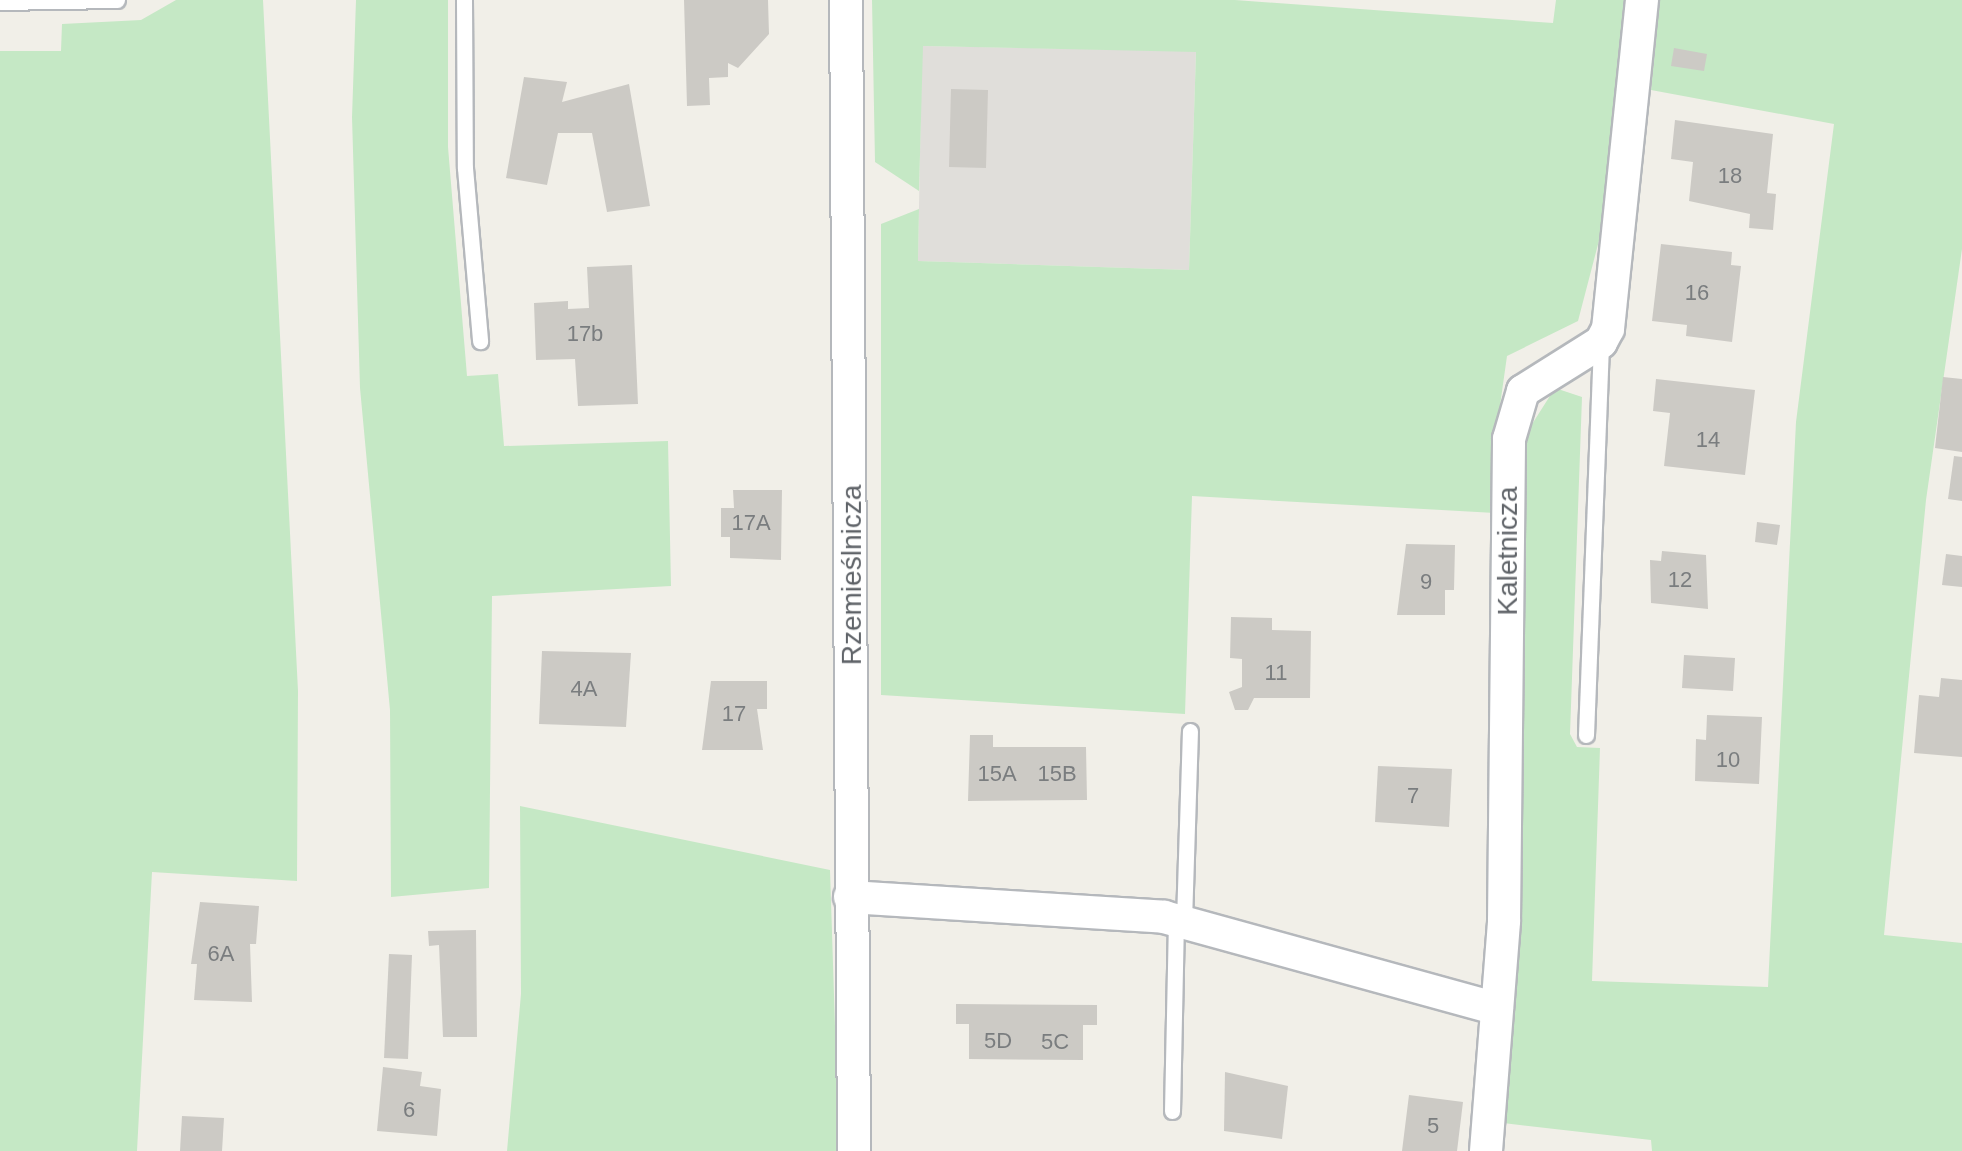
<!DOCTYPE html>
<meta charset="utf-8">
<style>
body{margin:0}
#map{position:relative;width:1962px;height:1151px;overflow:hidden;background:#f1efe8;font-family:Helvetica,sans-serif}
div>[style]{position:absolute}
.industrial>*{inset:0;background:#e0deda}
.green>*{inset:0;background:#c5e8c5}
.building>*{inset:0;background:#cccac5}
.roads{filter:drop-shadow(2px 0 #b5b8bc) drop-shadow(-2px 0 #b5b8bc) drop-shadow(0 2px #b5b8bc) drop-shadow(0 -2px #b5b8bc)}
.lane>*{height:15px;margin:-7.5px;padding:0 7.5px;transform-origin:7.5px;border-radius:7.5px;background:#fff}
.street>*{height:32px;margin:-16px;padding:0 16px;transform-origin:16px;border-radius:16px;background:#fff}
span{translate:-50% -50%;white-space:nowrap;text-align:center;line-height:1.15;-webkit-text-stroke:8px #fff;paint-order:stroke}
.number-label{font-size:22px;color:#7a7d7f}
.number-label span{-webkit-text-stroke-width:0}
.street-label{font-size:28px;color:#5f6368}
</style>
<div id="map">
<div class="industrial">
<i style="clip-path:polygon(922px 46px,1196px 51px,1189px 270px,918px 261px)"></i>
</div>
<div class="green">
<i style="clip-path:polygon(176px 0,263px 0,298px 691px,297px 881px,152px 872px,137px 1151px,0 1151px,0 51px,61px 51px,62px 24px,141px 20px)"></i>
<i style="clip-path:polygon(356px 0,448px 0,448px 147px,467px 376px,498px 374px,504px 446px,668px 441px,671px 586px,492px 596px,489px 888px,391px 897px,390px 710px,360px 388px,352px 117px)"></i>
<i style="clip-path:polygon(872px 0,1235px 0,1553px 23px,1556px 0,1629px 0,1602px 229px,1578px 321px,1507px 356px,1494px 448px,1495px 513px,1192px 496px,1185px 714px,881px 695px,881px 224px,919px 209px,918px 261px,1189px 270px,1196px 52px,923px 46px,919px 191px,875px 162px)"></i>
<i style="clip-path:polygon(1660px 0,1962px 0,1962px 249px,1926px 500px,1884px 935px,1962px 943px,1962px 1151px,1652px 1151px,1651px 1140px,1503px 1123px,1522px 833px,1522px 440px,1555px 388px,1582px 397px,1570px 734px,1577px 747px,1600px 748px,1592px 981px,1768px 987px,1796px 422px,1834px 124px,1651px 90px)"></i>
<i style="clip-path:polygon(520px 806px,830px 870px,839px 1151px,507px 1151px,521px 994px)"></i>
</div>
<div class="building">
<i style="clip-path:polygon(684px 0,768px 0,769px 34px,738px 68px,728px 63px,728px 77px,709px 78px,710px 105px,687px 106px)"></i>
<i style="clip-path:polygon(1674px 48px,1707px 54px,1704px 71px,1671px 66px)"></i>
<i style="clip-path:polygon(524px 77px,567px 82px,562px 102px,629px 84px,650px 206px,607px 212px,592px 133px,558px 133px,547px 185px,506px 178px)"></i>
<i style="clip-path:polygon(951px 89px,988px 90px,986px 168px,949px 167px)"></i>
<i style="clip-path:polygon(1675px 120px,1773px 134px,1767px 193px,1776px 194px,1773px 230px,1749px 228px,1750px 214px,1689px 201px,1693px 162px,1671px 159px)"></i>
<i style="clip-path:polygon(1661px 244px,1732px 252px,1731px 265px,1741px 266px,1732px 342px,1686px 336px,1687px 325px,1652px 321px)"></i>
<i style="clip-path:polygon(632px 265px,638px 404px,578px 406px,575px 359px,536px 360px,534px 303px,568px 301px,568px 309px,589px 308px,587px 267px)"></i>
<i style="clip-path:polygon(1943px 377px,1962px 379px,1962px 452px,1935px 448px)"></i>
<i style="clip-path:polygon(1656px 379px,1755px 390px,1745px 475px,1664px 466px,1670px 413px,1653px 411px)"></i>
<i style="clip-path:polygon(1954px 456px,1962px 457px,1962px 501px,1948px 499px)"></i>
<i style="clip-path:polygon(733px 490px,782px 490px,781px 560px,730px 558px,730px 537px,721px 537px,721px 508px,734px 508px)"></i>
<i style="clip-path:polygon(1757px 522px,1780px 525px,1777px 545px,1755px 542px)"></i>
<i style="clip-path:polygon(1406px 544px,1455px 545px,1454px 590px,1445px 590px,1445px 615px,1397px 615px)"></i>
<i style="clip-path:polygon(1662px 551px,1706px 555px,1708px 609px,1651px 603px,1650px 560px,1661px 561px)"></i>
<i style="clip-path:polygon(1946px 554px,1962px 556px,1962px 587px,1942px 585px)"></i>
<i style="clip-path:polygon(1231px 617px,1272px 618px,1272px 630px,1311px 631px,1310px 698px,1254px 698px,1248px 710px,1235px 710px,1229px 692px,1242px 687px,1242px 659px,1230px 658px)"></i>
<i style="clip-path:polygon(542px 651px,631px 653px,626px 727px,539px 724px)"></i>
<i style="clip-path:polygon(1684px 655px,1735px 658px,1733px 691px,1682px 688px)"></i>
<i style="clip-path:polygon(1941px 678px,1962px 680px,1962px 757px,1914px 753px,1919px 695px,1939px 697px)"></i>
<i style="clip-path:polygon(711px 681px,767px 681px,767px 709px,757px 709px,763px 750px,702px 750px)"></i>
<i style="clip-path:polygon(1707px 715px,1762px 717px,1759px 784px,1695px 781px,1696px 739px,1706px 740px)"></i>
<i style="clip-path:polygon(970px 735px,993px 735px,993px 747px,1086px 747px,1087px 800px,968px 801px)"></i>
<i style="clip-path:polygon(1378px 766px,1452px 769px,1449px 827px,1375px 822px)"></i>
<i style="clip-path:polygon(200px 902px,259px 906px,256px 944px,250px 944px,252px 1002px,194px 1000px,197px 964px,191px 964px)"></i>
<i style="clip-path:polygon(476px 930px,477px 1037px,443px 1037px,439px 945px,429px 946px,428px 931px)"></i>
<i style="clip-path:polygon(389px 954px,412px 955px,408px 1059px,384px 1058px)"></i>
<i style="clip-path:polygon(956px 1004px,1097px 1005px,1097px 1025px,1083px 1025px,1083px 1060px,969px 1059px,969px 1024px,956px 1024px)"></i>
<i style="clip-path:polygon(383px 1067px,422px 1072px,420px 1086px,441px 1089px,437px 1136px,377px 1131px)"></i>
<i style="clip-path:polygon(1225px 1072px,1288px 1086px,1282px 1139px,1224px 1131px)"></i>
<i style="clip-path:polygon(1409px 1095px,1463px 1102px,1457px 1151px,1402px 1151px)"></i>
<i style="clip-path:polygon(182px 1116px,224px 1118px,222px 1151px,180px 1151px)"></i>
</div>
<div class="roads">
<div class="lane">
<i style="left:464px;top:0;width:168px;rotate:89.7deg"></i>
<i style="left:465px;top:168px;width:174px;rotate:85deg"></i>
<i style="left:0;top:2px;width:117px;rotate:-1deg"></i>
<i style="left:1586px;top:735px;width:389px;rotate:-87.8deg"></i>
<i style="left:1184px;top:921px;width:190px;rotate:-88.2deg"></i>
<i style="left:1172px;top:1111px;width:191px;rotate:-88.8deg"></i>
</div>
<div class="street">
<i style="left:846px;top:0;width:1151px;rotate:89.6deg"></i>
<i style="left:850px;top:897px;width:315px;rotate:3.6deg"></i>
<i style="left:1164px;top:917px;width:345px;rotate:15.4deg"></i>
<i style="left:1486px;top:1151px;width:231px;rotate:-85.5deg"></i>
<i style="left:1504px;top:921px;width:482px;rotate:-89.4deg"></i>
<i style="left:1509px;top:439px;width:50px;rotate:-73.7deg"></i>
<i style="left:1523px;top:391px;width:92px;rotate:-32.1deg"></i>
<i style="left:1601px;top:342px;width:15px;rotate:-62deg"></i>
<i style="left:1608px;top:329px;width:331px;rotate:-84.1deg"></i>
</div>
</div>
<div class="number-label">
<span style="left:1730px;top:176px">18</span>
<span style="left:1697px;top:293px">16</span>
<span style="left:585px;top:334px">17b</span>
<span style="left:1708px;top:440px">14</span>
<span style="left:751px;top:523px">17A</span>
<span style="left:1680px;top:580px">12</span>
<span style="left:1426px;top:582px">9</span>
<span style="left:1276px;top:673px">11</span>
<span style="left:584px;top:689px">4A</span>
<span style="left:734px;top:714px">17</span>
<span style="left:1728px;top:760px">10</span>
<span style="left:997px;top:774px">15A</span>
<span style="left:1057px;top:774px">15B</span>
<span style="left:1413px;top:796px">7</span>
<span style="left:221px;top:954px">6A</span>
<span style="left:998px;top:1041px">5D</span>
<span style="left:1055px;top:1042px">5C</span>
<span style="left:409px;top:1110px">6</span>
<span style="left:1433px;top:1126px">5</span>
</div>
<div class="street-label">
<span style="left:1508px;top:551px;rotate:-90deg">Kaletnicza</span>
<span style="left:852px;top:575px;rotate:-90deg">Rzemieślnicza</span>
</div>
</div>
